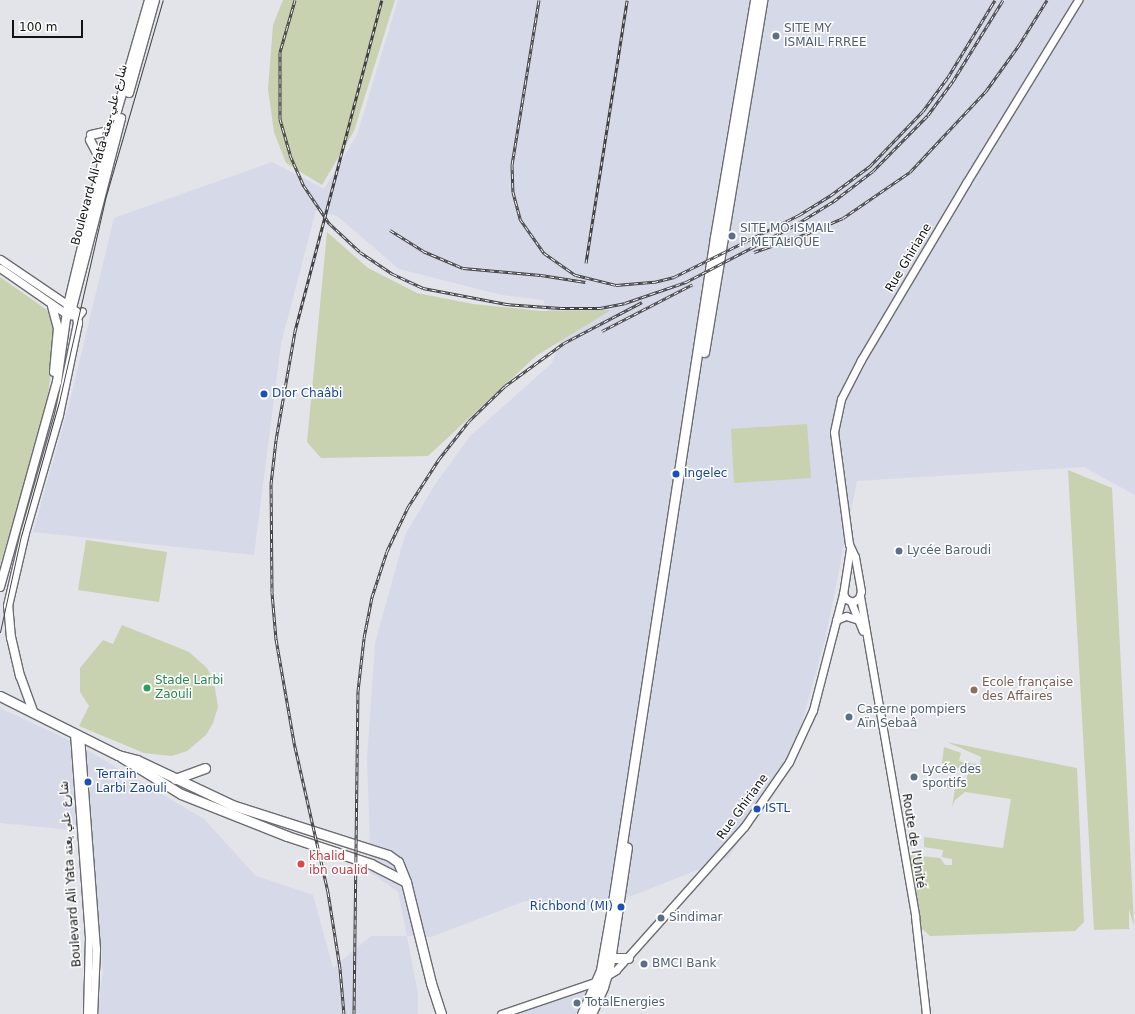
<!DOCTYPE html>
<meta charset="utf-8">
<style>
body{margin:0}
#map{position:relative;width:1135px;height:1014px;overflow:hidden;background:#e2e4ea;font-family:"DejaVu Sans","Noto Sans Arabic",sans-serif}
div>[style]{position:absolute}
.built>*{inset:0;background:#d6d9e7}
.green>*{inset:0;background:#c8d1b0}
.roads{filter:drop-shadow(1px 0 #6b6c71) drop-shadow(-1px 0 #6b6c71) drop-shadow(0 1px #6b6c71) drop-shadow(0 -1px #6b6c71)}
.tertiary>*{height:7px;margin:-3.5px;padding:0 3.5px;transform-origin:3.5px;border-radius:3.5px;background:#fff}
.secondary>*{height:8px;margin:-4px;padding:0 4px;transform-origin:4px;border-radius:4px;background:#fff}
.primary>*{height:9px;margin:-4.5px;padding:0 4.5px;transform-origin:4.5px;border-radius:4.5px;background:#fff}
.tram>*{height:1px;margin:-0.5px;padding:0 0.5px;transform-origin:0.5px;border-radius:0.5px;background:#424245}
.rail>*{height:3px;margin-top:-1.5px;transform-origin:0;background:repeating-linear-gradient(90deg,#fff 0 4.5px,#424245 0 9px);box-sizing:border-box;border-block:1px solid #424245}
.dots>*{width:11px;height:11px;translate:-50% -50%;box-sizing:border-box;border:2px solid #fff;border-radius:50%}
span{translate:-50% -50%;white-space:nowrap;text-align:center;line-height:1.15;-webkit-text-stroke:3px #fff;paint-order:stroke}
.service-label{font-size:12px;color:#4e5e75}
.left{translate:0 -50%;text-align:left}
.street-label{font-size:12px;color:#121214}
.transit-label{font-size:12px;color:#164399}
.right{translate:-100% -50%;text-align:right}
.leisure-label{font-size:12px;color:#27864d}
.education-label{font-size:12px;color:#785e54}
.health-label{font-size:12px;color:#be3a42}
.scale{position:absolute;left:12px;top:20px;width:71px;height:18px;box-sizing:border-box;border:2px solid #121214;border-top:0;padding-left:5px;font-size:12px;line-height:14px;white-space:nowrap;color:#121214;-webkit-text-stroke:3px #fff;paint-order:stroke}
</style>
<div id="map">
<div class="built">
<i style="clip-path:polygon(398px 0,1135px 0,1135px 495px,1084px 467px,857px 481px,825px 640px,790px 765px,728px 858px,606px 906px,525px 901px,431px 937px,407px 936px,418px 994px,418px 1014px,97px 1014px,103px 972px,92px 832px,0 823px,0 708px,75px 743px,204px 819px,256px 876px,313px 895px,333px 968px,371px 936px,407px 936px,398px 892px,371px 873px,367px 759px,375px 643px,405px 535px,434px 486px,470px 436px,552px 363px,560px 341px,543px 300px,502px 295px,399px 269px,337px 216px,316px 210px,281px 344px,254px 555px,33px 532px,69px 405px,114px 218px,272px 162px,324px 189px,357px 135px)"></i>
<i style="clip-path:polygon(588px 988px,576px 1014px,518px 1014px)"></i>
</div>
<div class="green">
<i style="clip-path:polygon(283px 0,395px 0,354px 131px,322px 185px,286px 163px,274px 132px,268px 89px,273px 25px)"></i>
<i style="clip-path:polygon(327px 232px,368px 268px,417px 293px,473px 304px,541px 311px,611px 310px,536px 356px,428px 456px,321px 458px,307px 442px)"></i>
<i style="clip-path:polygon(0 277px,47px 310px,57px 325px,46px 411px,0 565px)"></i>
<i style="clip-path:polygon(807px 424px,811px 478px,734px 483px,731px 429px)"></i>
<i style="clip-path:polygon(1068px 470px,1112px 488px,1134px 926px,1129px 909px,1129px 929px,1094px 930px)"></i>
<i style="clip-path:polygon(86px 540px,167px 552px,159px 602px,78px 590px)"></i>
<i style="clip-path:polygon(122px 625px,189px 652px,207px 668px,214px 682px,218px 707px,213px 723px,206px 735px,187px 751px,172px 756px,144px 753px,79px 726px,89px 706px,80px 692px,80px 668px,103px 640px,113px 644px)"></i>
<i style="clip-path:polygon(947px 742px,1077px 768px,1084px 922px,1075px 931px,930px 936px,920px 927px,910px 855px,940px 858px,945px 865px,952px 865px,952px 859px,942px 857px,943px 850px,924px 847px,924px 837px,1003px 848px,1011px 799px,965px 792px,955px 800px,952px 807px,955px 789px,943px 788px,944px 784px,965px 787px,968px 771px,942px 763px,944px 747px,961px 753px,959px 761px,980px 765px,981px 757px)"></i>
</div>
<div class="roads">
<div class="tertiary">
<i style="left:0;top:259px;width:82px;rotate:34.1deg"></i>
<i style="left:0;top:268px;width:83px;rotate:34.7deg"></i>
<i style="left:68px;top:315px;width:10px;rotate:6deg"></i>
<i style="left:78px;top:316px;width:6px;rotate:-51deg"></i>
<i style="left:850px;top:549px;width:46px;rotate:98.8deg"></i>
<i style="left:843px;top:594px;width:6px;rotate:59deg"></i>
<i style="left:846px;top:599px;width:8px;rotate:23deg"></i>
<i style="left:853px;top:602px;width:7px;rotate:-34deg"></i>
<i style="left:859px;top:598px;width:7px;rotate:-74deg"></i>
<i style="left:861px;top:591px;width:35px;rotate:-100deg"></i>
<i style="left:855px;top:557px;width:14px;rotate:-115deg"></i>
<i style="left:849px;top:544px;width:113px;rotate:-97.6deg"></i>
<i style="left:834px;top:432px;width:34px;rotate:-78deg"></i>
<i style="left:841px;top:399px;width:44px;rotate:-62.9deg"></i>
<i style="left:861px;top:360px;width:206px;rotate:-59.3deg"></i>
<i style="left:966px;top:183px;width:215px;rotate:-58.5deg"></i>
<i style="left:860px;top:596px;width:325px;rotate:80.2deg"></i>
<i style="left:915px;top:916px;width:99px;rotate:83.6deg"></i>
<i style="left:851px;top:602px;width:31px;rotate:68deg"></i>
<i style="left:836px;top:620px;width:11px;rotate:-22deg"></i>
<i style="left:846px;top:616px;width:14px;rotate:17deg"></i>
<i style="left:74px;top:733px;width:205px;rotate:85.8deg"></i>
<i style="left:89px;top:937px;width:77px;rotate:91.5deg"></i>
<i style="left:80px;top:736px;width:214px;rotate:85.7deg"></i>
<i style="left:96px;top:949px;width:65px;rotate:92.6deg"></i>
<i style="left:501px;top:1014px;width:102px;rotate:-18.8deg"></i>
<i style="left:598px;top:981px;width:21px;rotate:-31deg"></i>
<i style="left:616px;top:970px;width:192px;rotate:-48.2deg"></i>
<i style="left:744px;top:827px;width:79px;rotate:-55.3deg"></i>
<i style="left:789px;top:762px;width:57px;rotate:-65.2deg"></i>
<i style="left:813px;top:710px;width:120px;rotate:-75.5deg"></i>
</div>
<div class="secondary">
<i style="left:129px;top:93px;width:97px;rotate:-74.4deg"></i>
<i style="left:91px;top:135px;width:22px;rotate:-13deg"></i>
<i style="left:90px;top:140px;width:26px;rotate:62deg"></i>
<i style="left:52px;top:306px;width:23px;rotate:75deg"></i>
<i style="left:58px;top:328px;width:44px;rotate:95.2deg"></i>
<i style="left:72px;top:308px;width:196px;rotate:-75.5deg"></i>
<i style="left:0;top:587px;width:213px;rotate:-74.5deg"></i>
<i style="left:57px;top:382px;width:78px;rotate:-81.9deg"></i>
<i style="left:68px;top:305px;width:146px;rotate:-76.5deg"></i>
<i style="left:102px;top:163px;width:170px;rotate:-73.9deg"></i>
<i style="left:33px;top:711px;width:37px;rotate:-110deg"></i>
<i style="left:20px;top:676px;width:39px;rotate:-103deg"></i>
<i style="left:11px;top:638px;width:32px;rotate:-95deg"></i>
<i style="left:8px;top:606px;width:75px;rotate:-76.9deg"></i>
<i style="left:25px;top:533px;width:123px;rotate:-73.9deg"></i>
<i style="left:59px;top:415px;width:94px;rotate:-78.3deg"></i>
<i style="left:78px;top:323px;width:11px;rotate:-100deg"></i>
<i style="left:76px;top:312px;width:11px;rotate:-139deg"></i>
</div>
<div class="primary">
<i style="left:704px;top:352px;width:357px;rotate:-80.6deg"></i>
<i style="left:0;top:696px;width:132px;rotate:26.6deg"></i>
<i style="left:118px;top:755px;width:20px;rotate:15deg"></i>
<i style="left:137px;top:760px;width:105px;rotate:25.3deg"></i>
<i style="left:232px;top:805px;width:164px;rotate:17.8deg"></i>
<i style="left:388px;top:855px;width:12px;rotate:35deg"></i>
<i style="left:398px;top:862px;width:22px;rotate:68deg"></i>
<i style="left:406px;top:882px;width:104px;rotate:76.1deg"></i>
<i style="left:431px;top:983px;width:33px;rotate:72deg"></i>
<i style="left:121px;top:757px;width:70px;rotate:31.7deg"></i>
<i style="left:181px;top:794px;width:114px;rotate:21.6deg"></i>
<i style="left:287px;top:836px;width:89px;rotate:18.4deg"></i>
<i style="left:371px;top:864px;width:39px;rotate:27deg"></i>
<i style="left:175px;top:779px;width:32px;rotate:-20deg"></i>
<i style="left:610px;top:958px;width:18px"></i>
<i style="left:582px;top:1014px;width:48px;rotate:-66.6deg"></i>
<i style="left:601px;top:970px;width:69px;rotate:-80deg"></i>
<i style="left:613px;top:902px;width:673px;rotate:-81.28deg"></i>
<i style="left:715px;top:237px;width:240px;rotate:-80.4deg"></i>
<i style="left:591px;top:1014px;width:30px;rotate:-66deg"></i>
<i style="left:603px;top:987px;width:21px;rotate:-73deg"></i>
<i style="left:609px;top:967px;width:121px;rotate:-81.5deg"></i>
</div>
</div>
<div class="tram">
<i style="left:0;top:632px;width:98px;rotate:-77.7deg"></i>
<i style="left:21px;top:536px;width:139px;rotate:-74.2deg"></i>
<i style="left:59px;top:402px;width:208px;rotate:-77.2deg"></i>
<i style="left:105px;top:199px;width:207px;rotate:-73.8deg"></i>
</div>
<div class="rail">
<i style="left:295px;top:0;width:54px;rotate:106.1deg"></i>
<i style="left:280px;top:52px;width:67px;rotate:90deg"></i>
<i style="left:280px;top:119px;width:37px;rotate:74deg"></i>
<i style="left:290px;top:155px;width:34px;rotate:66deg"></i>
<i style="left:304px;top:186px;width:45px;rotate:56deg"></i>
<i style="left:329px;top:223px;width:42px;rotate:43.1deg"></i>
<i style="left:360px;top:252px;width:40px;rotate:34deg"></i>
<i style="left:393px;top:274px;width:33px;rotate:25deg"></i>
<i style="left:423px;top:288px;width:85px;rotate:10.9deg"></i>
<i style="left:506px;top:304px;width:55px;rotate:4.2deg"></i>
<i style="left:561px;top:308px;width:39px"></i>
<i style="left:600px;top:308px;width:25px;rotate:-11deg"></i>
<i style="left:625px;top:303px;width:65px;rotate:-19deg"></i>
<i style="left:686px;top:282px;width:125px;rotate:-27.6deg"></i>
<i style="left:797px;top:224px;width:44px;rotate:-31.9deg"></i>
<i style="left:834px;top:201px;width:49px;rotate:-37.6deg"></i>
<i style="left:873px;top:171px;width:78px;rotate:-45.5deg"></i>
<i style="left:928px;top:115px;width:42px;rotate:-53.7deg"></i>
<i style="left:953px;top:81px;width:95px;rotate:-58.3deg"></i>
<i style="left:539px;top:0;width:167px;rotate:99.3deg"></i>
<i style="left:512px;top:165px;width:27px;rotate:88deg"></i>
<i style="left:513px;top:192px;width:28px;rotate:75deg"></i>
<i style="left:520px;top:219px;width:42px;rotate:54.8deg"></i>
<i style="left:544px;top:253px;width:39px;rotate:35deg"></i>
<i style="left:576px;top:275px;width:41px;rotate:14deg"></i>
<i style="left:616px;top:285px;width:38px;rotate:-5deg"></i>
<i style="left:654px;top:282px;width:21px;rotate:-14deg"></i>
<i style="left:674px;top:277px;width:140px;rotate:-26.4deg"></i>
<i style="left:799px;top:215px;width:38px;rotate:-32deg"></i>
<i style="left:831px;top:195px;width:49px;rotate:-36.6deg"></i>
<i style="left:870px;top:166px;width:76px;rotate:-46.1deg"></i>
<i style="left:923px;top:111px;width:42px;rotate:-53.7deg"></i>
<i style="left:948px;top:77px;width:90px;rotate:-58.6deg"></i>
<i style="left:390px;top:230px;width:39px;rotate:32deg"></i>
<i style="left:423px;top:251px;width:43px;rotate:23deg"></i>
<i style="left:463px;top:268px;width:78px;rotate:5.1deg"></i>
<i style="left:541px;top:275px;width:45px;rotate:9deg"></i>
<i style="left:754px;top:252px;width:55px;rotate:-19.1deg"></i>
<i style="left:806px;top:234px;width:40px;rotate:-23.4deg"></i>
<i style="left:843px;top:218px;width:81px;rotate:-34.5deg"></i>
<i style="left:910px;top:172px;width:111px;rotate:-46.8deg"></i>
<i style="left:986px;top:91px;width:57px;rotate:-54.3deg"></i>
<i style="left:1019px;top:45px;width:53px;rotate:-58.1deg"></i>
<i style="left:586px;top:263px;width:266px;rotate:-81.1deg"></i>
<i style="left:602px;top:331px;width:102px;rotate:-27.3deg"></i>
<i style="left:344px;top:1014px;width:46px;rotate:-95deg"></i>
<i style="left:340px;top:968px;width:77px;rotate:-99deg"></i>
<i style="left:328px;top:892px;width:154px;rotate:-102.8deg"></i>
<i style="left:294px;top:742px;width:105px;rotate:-99.9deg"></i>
<i style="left:276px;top:639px;width:47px;rotate:-94.9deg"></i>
<i style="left:272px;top:592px;width:108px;rotate:-90.5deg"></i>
<i style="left:271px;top:484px;width:44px;rotate:-83.5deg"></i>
<i style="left:276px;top:440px;width:111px;rotate:-80.1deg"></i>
<i style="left:295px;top:331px;width:342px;rotate:-75.3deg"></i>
<i style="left:354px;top:1014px;width:323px;rotate:-89.3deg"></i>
<i style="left:358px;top:691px;width:53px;rotate:-83.5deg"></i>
<i style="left:364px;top:638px;width:42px;rotate:-79deg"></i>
<i style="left:372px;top:597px;width:48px;rotate:-71.9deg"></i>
<i style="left:387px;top:551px;width:49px;rotate:-64.5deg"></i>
<i style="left:408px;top:507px;width:57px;rotate:-57.1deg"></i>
<i style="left:439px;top:459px;width:48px;rotate:-51.7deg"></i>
<i style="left:469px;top:421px;width:50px;rotate:-44.2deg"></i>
<i style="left:505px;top:386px;width:73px;rotate:-36.1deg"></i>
<i style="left:564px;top:343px;width:88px;rotate:-27.7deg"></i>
</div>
<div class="dots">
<i style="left:776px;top:36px;background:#5c6f8a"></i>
<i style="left:732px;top:236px;background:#5c6f8a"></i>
<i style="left:264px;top:394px;background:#1a4fb4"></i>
<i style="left:676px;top:474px;background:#1a4fb4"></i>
<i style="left:899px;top:551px;background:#5c6f8a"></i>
<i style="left:147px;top:688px;background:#2e9e5b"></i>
<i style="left:974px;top:690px;background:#8d6e63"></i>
<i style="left:849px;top:717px;background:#5c6f8a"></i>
<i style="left:914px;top:777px;background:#5c6f8a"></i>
<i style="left:88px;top:782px;background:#1a4fb4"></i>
<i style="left:757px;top:809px;background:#1a4fb4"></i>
<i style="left:301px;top:864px;background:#e0444e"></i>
<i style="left:621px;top:907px;background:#1a4fb4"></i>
<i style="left:661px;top:918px;background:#5c6f8a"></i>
<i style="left:644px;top:964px;background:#5c6f8a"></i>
<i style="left:577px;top:1003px;background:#5c6f8a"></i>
</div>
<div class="service-label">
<span class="left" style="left:784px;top:36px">SITE MY<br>ISMAIL FRREE</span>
<span class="left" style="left:740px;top:236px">SITE MO ISMAIL<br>P METALIQUE</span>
<span class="left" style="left:907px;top:551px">Lycée Baroudi</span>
<span class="left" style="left:857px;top:717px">Caserne pompiers<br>Aïn Sebaâ</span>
<span class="left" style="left:922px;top:777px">Lycée des<br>sportifs</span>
<span class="left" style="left:669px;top:918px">Sindimar</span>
<span class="left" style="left:652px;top:964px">BMCI Bank</span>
<span class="left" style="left:585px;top:1003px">TotalEnergies</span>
</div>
<div class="street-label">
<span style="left:100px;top:155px;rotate:-75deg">Boulevard Ali Yata شارع علي يعتة</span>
<span style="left:909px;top:258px;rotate:-59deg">Rue Ghiriane</span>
<span style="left:743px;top:807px;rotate:-54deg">Rue Ghiriane</span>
<span style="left:913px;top:841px;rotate:81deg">Route de l'Unité</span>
<span style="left:71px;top:874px;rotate:-94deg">Boulevard Ali Yata شارع علي يعتة</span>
</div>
<div class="transit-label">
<span class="left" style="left:272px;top:394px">Dior Chaâbi</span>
<span class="left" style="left:684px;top:474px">Ingelec</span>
<span class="left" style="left:96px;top:782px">Terrain<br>Larbi Zaouli</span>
<span class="left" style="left:765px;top:809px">ISTL</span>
<span class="right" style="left:613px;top:907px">Richbond (MI)</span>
</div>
<div class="leisure-label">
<span class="left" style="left:155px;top:688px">Stade Larbi<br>Zaouli</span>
</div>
<div class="education-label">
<span class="left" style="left:982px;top:690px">Ecole française<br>des Affaires</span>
</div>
<div class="health-label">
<span class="left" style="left:309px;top:864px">khalid<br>ibn oualid</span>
</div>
<div class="scale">100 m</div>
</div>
